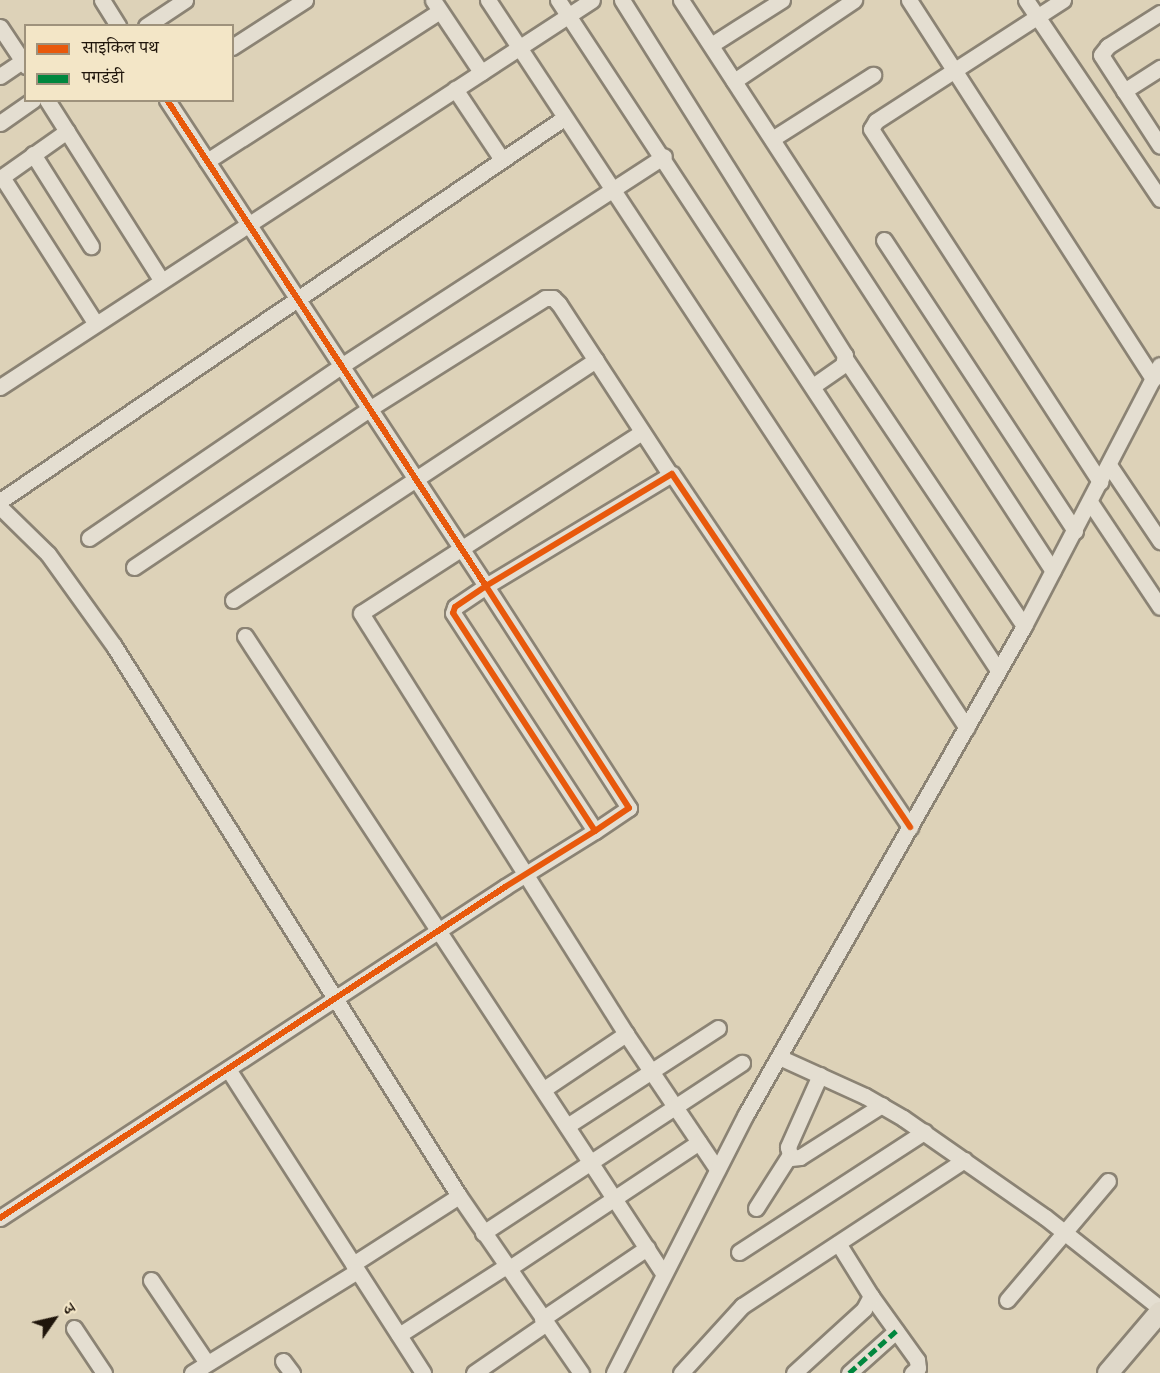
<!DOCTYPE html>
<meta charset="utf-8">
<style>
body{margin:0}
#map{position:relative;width:1160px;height:1373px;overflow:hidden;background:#ddd2b8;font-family:"EB Garamond","Noto Serif Devanagari",serif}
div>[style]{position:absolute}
.roads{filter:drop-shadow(2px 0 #8b8374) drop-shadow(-2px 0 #8b8374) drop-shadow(0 2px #8b8374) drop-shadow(0 -2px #8b8374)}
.minor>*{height:15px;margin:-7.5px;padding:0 7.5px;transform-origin:7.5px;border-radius:7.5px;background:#e4ded1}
.major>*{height:20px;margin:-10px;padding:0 10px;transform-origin:10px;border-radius:10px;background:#dfd8c9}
.quiet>*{height:4.5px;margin-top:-2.25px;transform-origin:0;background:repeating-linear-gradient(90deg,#00873e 0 9px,transparent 0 13.5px)}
.cycleway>*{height:6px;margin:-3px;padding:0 3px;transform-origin:3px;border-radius:3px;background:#e8590c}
span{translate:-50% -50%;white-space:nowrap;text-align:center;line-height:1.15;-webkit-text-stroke:4.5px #f3e6c7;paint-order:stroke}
.legend{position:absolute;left:24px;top:24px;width:210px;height:78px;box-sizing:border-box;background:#f3e6c7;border:2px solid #9e927c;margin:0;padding:8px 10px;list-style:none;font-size:18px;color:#1f150b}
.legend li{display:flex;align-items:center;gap:12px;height:30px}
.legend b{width:30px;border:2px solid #9e927c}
.north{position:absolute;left:24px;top:1289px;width:60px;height:60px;-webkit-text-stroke:4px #f3e6c7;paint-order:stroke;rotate:56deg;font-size:16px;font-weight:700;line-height:24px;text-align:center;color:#1f150b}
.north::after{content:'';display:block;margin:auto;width:21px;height:27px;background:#1f150b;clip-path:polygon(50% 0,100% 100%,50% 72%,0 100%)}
</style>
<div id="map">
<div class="roads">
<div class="minor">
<i style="left:102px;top:0;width:31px;rotate:58deg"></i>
<i style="left:433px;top:0;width:87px;rotate:56.3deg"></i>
<i style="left:488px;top:0;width:871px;rotate:56.66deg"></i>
<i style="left:558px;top:0;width:802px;rotate:56.71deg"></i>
<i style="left:622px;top:0;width:419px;rotate:57.9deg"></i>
<i style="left:845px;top:355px;width:10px;rotate:101deg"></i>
<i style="left:843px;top:365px;width:37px;rotate:145deg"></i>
<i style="left:681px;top:0;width:681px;rotate:56.92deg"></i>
<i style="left:909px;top:0;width:451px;rotate:57.2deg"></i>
<i style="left:1026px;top:0;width:240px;rotate:56deg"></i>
<i style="left:1063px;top:0;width:223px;rotate:147.1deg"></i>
<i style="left:876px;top:121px;width:9px;rotate:122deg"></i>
<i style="left:871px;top:129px;width:421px;rotate:57deg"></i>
<i style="left:1160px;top:13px;width:62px;rotate:147.6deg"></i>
<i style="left:1108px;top:46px;width:11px;rotate:128deg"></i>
<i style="left:1101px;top:55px;width:108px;rotate:57deg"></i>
<i style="left:146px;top:26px;width:47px;rotate:-33.7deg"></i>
<i style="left:0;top:27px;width:47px;rotate:56.3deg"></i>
<i style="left:711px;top:45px;width:84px;rotate:-32.4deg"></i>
<i style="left:232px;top:47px;width:87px;rotate:-32.8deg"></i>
<i style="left:0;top:76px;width:27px;rotate:-34deg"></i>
<i style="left:734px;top:81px;width:145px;rotate:-34deg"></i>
<i style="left:455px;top:89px;width:83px;rotate:56.3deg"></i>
<i style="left:1124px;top:91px;width:43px;rotate:-32.6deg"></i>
<i style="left:47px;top:100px;width:214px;rotate:57.6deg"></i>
<i style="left:167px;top:100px;width:581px;rotate:56.72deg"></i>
<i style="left:486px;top:586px;width:217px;rotate:-31.1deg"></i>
<i style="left:672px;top:474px;width:426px;rotate:56deg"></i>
<i style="left:0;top:123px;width:40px;rotate:-34.9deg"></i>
<i style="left:67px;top:131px;width:80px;rotate:144.7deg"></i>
<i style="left:2px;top:177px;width:174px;rotate:57.4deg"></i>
<i style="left:772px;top:139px;width:120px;rotate:-32.4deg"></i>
<i style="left:33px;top:154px;width:109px;rotate:57.8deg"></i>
<i style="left:207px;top:161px;width:277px;rotate:-32.8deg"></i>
<i style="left:884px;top:240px;width:348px;rotate:56.7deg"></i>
<i style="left:846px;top:360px;width:320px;rotate:56.2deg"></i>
<i style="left:0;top:387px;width:707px;rotate:-33.17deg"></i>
<i style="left:642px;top:432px;width:334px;rotate:147.2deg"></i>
<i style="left:361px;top:613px;width:497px;rotate:57.8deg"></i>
<i style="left:626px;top:1034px;width:163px;rotate:56deg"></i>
<i style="left:1109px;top:465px;width:92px;rotate:56.1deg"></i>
<i style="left:0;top:501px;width:682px;rotate:-34.18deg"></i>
<i style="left:1090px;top:502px;width:126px;rotate:56.3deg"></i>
<i style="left:0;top:507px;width:67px;rotate:44.4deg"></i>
<i style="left:48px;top:554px;width:113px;rotate:54.3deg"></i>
<i style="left:114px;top:646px;width:649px;rotate:57.9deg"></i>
<i style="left:459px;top:1196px;width:215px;rotate:55.4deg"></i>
<i style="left:89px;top:538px;width:305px;rotate:-34.3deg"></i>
<i style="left:341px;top:366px;width:385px;rotate:-33deg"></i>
<i style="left:134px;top:567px;width:283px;rotate:-33.9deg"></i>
<i style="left:369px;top:409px;width:208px;rotate:-32.2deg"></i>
<i style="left:545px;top:298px;width:8px"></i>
<i style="left:553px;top:298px;width:8px;rotate:45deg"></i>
<i style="left:559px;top:304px;width:202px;rotate:56.9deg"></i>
<i style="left:233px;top:600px;width:435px;rotate:-33.5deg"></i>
<i style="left:245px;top:636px;width:762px;rotate:56.73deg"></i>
<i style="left:779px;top:1057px;width:94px;rotate:24.4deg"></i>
<i style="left:865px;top:1096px;width:44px;rotate:30.1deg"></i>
<i style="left:903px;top:1118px;width:173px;rotate:34.9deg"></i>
<i style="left:1045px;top:1217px;width:147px;rotate:38.4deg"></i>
<i style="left:228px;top:1069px;width:361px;rotate:57.3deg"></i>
<i style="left:820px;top:1075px;width:79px;rotate:114deg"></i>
<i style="left:788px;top:1147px;width:11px;rotate:75deg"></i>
<i style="left:791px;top:1158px;width:9px;rotate:-6deg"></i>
<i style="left:800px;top:1157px;width:97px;rotate:-32.4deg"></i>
<i style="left:544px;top:1089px;width:99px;rotate:-33.9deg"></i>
<i style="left:567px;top:1126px;width:180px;rotate:-33deg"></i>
<i style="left:756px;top:1208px;width:62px;rotate:-57.6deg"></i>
<i style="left:0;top:1218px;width:604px;rotate:-33.24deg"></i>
<i style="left:505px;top:887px;width:106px;rotate:-31.9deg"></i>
<i style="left:595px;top:831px;width:41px;rotate:-34.1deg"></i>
<i style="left:629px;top:808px;width:264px;rotate:-122.8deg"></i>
<i style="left:486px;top:586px;width:37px;rotate:146deg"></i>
<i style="left:455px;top:607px;width:6px;rotate:108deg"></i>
<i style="left:453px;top:613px;width:260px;rotate:56.9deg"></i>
<i style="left:483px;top:1233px;width:310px;rotate:-33.3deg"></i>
<i style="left:739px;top:1252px;width:221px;rotate:-33deg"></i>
<i style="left:353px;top:1264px;width:126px;rotate:-32.7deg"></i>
<i style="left:508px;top:1269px;width:229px;rotate:-33.6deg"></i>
<i style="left:151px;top:1280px;width:100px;rotate:56deg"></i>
<i style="left:871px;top:1296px;width:79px;rotate:54.3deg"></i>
<i style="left:917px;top:1360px;width:8px;rotate:83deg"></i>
<i style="left:918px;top:1368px;width:8px;rotate:140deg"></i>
<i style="left:1007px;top:1300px;width:156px;rotate:-49.7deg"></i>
<i style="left:542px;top:1319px;width:127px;rotate:-34.1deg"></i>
<i style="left:74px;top:1328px;width:54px;rotate:56.3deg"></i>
<i style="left:399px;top:1335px;width:127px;rotate:-32.8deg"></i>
<i style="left:283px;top:1361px;width:15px;rotate:53deg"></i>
<i style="left:192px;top:1373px;width:194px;rotate:-31.7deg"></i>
<i style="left:474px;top:1373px;width:86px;rotate:-34.6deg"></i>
<i style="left:614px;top:1373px;width:291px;rotate:-63deg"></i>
<i style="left:746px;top:1114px;width:562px;rotate:-60.33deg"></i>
<i style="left:1024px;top:626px;width:294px;rotate:-62.5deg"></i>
<i style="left:681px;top:1373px;width:91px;rotate:-47.7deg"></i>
<i style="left:742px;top:1306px;width:266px;rotate:-33.3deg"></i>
<i style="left:794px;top:1373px;width:95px;rotate:-42.4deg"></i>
<i style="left:864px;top:1309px;width:15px;rotate:-62deg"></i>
<i style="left:871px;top:1296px;width:62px;rotate:-121.9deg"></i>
<i style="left:849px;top:1373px;width:63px;rotate:-41.8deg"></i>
</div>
<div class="major">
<i style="left:1108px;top:1373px;width:80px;rotate:-49.6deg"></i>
</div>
</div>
<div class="quiet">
<i style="left:849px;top:1373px;width:63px;rotate:-41.8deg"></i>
</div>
<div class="cycleway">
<i style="left:167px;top:100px;width:581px;rotate:56.72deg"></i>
<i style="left:486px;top:586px;width:217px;rotate:-31.1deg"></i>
<i style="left:672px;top:474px;width:426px;rotate:56deg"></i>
<i style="left:0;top:1218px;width:604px;rotate:-33.24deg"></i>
<i style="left:505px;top:887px;width:106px;rotate:-31.9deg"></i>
<i style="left:595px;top:831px;width:41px;rotate:-34.1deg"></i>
<i style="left:629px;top:808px;width:264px;rotate:-122.8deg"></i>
<i style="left:486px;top:586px;width:37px;rotate:146deg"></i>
<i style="left:455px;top:607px;width:6px;rotate:108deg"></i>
<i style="left:453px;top:613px;width:260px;rotate:56.9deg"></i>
</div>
<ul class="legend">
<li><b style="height:8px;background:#e8590c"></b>साइकिल पथ</li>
<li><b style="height:8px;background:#00873e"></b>पगडंडी</li>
</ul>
<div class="north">उ</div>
</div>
